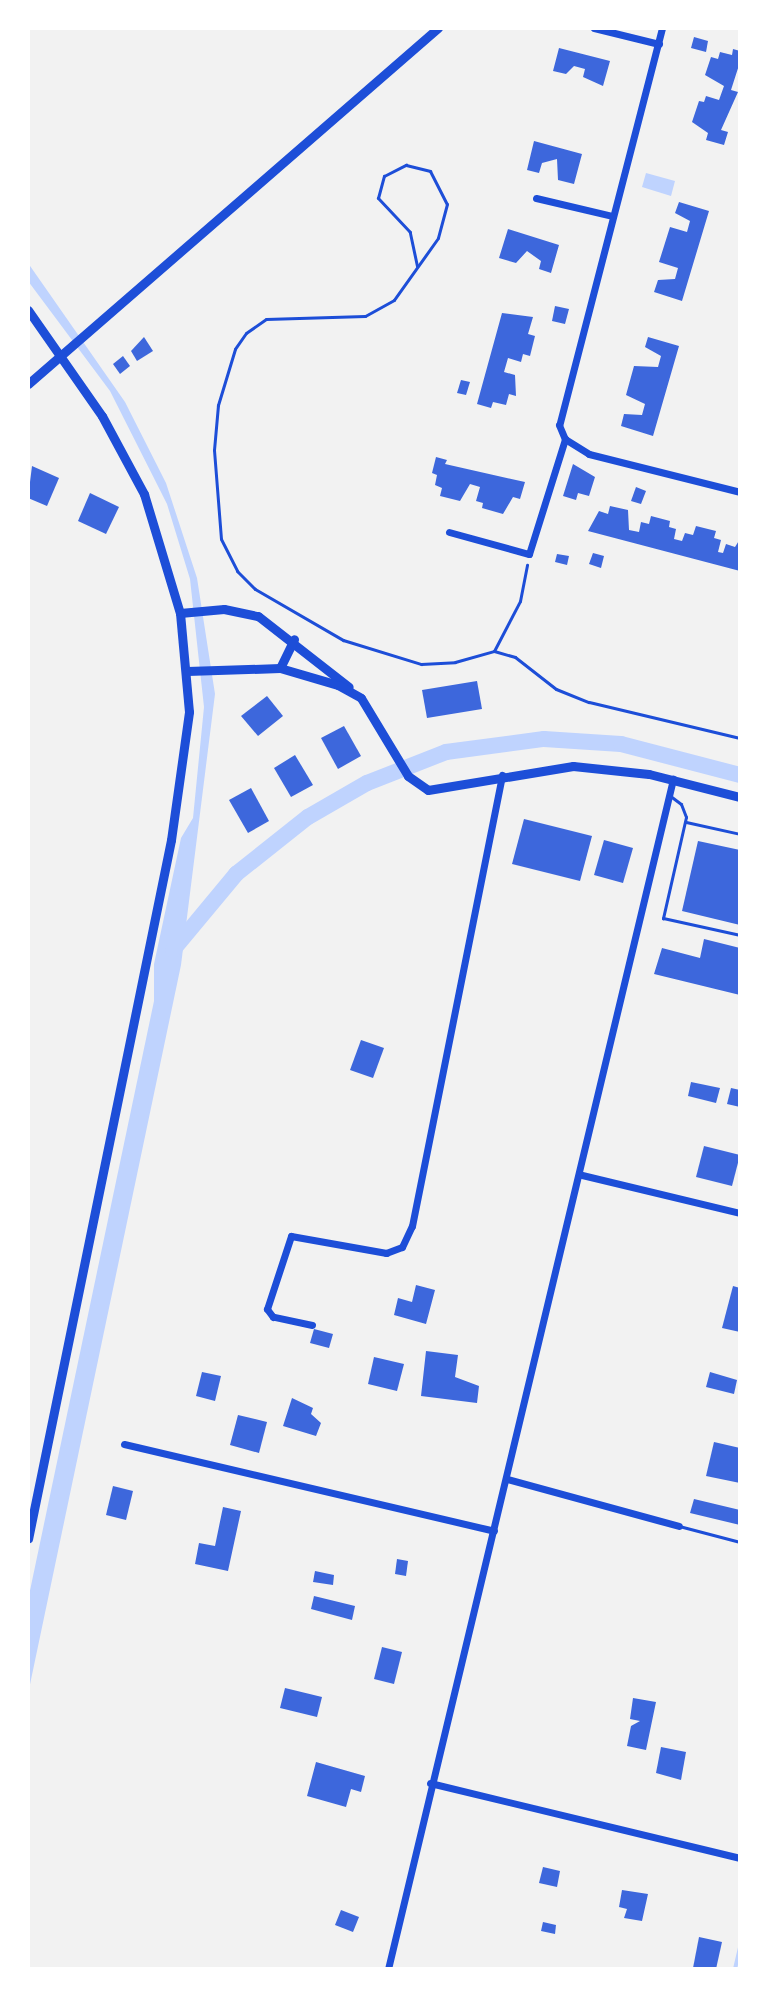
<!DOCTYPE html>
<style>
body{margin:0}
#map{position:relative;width:768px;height:1997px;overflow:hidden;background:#f2f2f2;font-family:Roboto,sans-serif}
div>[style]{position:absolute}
.water>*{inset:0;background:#bfd3fe}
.stream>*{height:4px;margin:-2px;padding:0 2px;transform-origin:2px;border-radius:2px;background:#bfd3fe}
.canal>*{height:16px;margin:-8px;padding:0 8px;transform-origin:8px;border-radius:8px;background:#bfd3fe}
.building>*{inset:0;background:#3d67dc}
.path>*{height:3px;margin:-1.5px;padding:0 1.5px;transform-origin:1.5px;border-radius:1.5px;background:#1d4ed8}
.service>*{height:3px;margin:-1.5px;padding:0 1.5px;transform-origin:1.5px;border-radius:1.5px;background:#1d4ed8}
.minor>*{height:7px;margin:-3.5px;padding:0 3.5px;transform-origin:3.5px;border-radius:3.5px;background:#1d4ed8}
.tertiary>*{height:9px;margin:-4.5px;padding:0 4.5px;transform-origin:4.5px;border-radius:4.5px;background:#1d4ed8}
span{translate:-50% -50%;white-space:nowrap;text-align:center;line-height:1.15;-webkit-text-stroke:6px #fff;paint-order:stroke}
.frame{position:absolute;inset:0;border:30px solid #fff;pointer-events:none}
</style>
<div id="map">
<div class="water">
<i style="clip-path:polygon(646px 173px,675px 181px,671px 196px,642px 187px)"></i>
<i style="clip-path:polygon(28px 263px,125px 402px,166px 483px,197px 578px,215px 694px,181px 965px,28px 1694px,28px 1600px,154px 1001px,154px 964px,181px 838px,193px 818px,204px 707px,190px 579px,167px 504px,110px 391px,28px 281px)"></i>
</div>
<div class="stream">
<i style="left:735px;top:1969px;width:23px;rotate:-77deg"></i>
</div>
<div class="canal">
<i style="left:173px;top:950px;width:99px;rotate:-50.3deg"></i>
<i style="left:236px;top:874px;width:92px;rotate:-38.4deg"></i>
<i style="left:308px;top:817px;width:68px;rotate:-30deg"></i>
<i style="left:367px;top:783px;width:85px;rotate:-21.4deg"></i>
<i style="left:446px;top:752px;width:99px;rotate:-7.6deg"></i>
<i style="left:544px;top:739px;width:77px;rotate:3.7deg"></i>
<i style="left:621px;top:744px;width:123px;rotate:14.6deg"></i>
</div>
<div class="building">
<i style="clip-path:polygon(694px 37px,708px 41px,706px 52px,691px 48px)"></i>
<i style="clip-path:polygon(559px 48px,610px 61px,603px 86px,583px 77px,585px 69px,574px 66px,566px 74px,553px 71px)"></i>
<i style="clip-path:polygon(733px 49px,740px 51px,740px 62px,731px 90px,738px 92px,721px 130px,728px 132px,724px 145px,706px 140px,708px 133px,692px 122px,699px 101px,704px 102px,706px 96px,719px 100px,724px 86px,705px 75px,711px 57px,718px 59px,720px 52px,732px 55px)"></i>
<i style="clip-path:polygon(534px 141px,582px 154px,574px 184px,558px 180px,557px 159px,542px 163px,539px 173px,527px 170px)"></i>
<i style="clip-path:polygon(679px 202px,709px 211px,682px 301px,654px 292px,658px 280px,675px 279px,678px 268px,659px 262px,670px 227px,687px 232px,690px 221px,675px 213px)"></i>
<i style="clip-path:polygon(508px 229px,559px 245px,551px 273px,539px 269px,541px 261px,527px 251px,516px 263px,499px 258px)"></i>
<i style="clip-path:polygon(555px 306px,569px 309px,565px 324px,552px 321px)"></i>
<i style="clip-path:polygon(502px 313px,533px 317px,528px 334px,535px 336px,530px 356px,523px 354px,521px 362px,508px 358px,504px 372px,515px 375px,516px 396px,509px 394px,506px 405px,493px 402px,491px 408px,477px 404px)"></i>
<i style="clip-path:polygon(144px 337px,153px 351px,137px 361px,131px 351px)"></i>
<i style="clip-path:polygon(648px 337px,679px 346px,653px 436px,621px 426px,624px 414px,642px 415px,645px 404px,626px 395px,634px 366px,658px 367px,661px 356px,645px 347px)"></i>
<i style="clip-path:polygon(123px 356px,130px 366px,120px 374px,113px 364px)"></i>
<i style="clip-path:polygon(461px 380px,470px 382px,466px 395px,457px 393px)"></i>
<i style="clip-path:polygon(436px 457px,447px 460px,445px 464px,525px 482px,520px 499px,513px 497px,503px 514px,482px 508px,483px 503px,476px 501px,480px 487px,470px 484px,460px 501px,440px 496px,442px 488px,435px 485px,437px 475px,432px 473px)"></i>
<i style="clip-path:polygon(573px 464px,595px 477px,589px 496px,578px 493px,576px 500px,563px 496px)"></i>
<i style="clip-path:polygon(32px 466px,59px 478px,47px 506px,28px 498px)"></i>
<i style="clip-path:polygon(636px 487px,646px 491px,641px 504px,631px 501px)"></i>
<i style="clip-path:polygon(90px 493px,119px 507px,106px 534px,78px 521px)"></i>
<i style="clip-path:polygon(610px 506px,628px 510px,629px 530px,639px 532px,641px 522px,649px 524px,651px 516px,670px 521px,669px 527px,676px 529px,674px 539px,682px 541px,685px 533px,693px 535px,696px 526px,716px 531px,714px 538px,721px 540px,718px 552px,723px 553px,726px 544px,735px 547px,740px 539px,740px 571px,588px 531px,599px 511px,608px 514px)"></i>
<i style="clip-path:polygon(593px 553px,604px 556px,601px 568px,589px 564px)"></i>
<i style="clip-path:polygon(557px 554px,569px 556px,567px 565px,555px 562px)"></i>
<i style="clip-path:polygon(477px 681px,482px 709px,427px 718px,422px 690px)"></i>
<i style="clip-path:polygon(267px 696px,283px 716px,258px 736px,241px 716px)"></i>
<i style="clip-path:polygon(344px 726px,361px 756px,338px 769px,321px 738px)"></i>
<i style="clip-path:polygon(295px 755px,313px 785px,291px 797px,274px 768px)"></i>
<i style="clip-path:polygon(251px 788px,269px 821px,248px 833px,229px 800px)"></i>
<i style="clip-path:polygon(524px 819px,592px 836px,580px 881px,512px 864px)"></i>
<i style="clip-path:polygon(604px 840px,633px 848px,623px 883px,594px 875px)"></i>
<i style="clip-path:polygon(698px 841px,740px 850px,740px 925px,682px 911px)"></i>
<i style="clip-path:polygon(704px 939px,740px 948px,740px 995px,654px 974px,662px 948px,700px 958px)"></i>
<i style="clip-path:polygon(361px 1040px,384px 1048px,373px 1078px,350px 1070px)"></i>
<i style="clip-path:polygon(691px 1082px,720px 1088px,716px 1103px,688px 1096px)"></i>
<i style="clip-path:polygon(731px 1088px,740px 1090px,740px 1107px,727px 1104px)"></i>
<i style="clip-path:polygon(704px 1146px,740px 1155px,732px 1186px,696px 1177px)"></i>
<i style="clip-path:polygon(416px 1285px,435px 1290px,426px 1324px,394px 1315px,398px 1298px,412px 1302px)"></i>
<i style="clip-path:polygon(733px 1286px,740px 1288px,740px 1332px,722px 1328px)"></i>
<i style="clip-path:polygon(314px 1329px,333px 1334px,329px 1348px,310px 1343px)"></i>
<i style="clip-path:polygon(426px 1351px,458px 1355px,455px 1377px,479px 1386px,477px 1403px,421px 1396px)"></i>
<i style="clip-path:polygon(374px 1357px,404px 1364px,397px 1391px,368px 1384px)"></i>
<i style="clip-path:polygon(202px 1372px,221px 1376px,215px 1401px,196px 1396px)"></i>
<i style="clip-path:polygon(710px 1372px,737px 1380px,734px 1394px,706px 1387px)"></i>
<i style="clip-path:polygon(292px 1398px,313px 1408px,311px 1414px,321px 1423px,316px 1436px,283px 1426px)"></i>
<i style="clip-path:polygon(238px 1415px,267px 1422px,259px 1453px,230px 1445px)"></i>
<i style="clip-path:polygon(714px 1442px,740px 1448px,740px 1483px,706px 1476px)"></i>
<i style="clip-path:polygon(113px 1486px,133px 1491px,126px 1520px,106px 1515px)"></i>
<i style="clip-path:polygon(694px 1499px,740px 1510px,740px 1525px,690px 1513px)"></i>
<i style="clip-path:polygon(223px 1507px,241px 1511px,228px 1571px,195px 1564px,199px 1543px,215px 1546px)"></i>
<i style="clip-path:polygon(397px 1559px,408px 1561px,406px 1576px,395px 1574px)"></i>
<i style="clip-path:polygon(315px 1571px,334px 1575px,333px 1585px,313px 1582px)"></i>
<i style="clip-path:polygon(314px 1596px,355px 1606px,352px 1620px,311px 1609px)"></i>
<i style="clip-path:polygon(382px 1647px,402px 1652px,394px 1684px,374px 1679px)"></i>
<i style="clip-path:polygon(285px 1688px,322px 1697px,317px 1717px,280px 1708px)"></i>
<i style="clip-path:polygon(633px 1698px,656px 1702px,646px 1750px,627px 1746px,631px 1726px,640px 1721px,630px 1719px)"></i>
<i style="clip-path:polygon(661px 1747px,686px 1752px,681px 1780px,656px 1773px)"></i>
<i style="clip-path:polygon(316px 1762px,365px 1776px,361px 1792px,351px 1789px,346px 1807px,307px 1796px)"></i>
<i style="clip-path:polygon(543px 1867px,560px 1871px,557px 1887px,539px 1883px)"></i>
<i style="clip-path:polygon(622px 1890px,648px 1894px,642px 1921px,624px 1918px,627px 1909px,619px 1907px)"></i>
<i style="clip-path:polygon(341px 1910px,359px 1917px,353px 1932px,335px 1925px)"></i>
<i style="clip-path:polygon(543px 1922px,556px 1925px,555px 1934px,541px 1931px)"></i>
<i style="clip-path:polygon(699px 1937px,722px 1942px,716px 1969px,693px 1968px)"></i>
</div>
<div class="path">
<i style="left:417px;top:266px;width:35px;rotate:-102deg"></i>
<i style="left:410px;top:232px;width:47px;rotate:-133.3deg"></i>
<i style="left:378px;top:198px;width:23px;rotate:-75deg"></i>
<i style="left:384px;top:176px;width:25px;rotate:-27deg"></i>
<i style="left:406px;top:165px;width:25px;rotate:14deg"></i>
<i style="left:430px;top:171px;width:37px;rotate:63deg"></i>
<i style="left:447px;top:204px;width:35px;rotate:105deg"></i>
<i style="left:438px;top:238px;width:76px;rotate:125.4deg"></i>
<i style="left:394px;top:300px;width:33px;rotate:151deg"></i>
<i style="left:365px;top:316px;width:99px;rotate:178.3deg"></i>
<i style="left:266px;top:319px;width:24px;rotate:145deg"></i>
<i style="left:246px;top:333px;width:19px;rotate:125deg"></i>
<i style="left:235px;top:349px;width:59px;rotate:106.9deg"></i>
<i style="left:218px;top:405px;width:45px;rotate:95.1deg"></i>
<i style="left:214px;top:450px;width:89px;rotate:85.5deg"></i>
<i style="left:221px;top:539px;width:36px;rotate:63deg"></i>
<i style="left:237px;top:571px;width:25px;rotate:45deg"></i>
<i style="left:255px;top:589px;width:102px;rotate:30.1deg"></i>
<i style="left:343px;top:640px;width:82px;rotate:17.1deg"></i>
<i style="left:421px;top:664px;width:34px;rotate:-3deg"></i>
<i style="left:455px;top:662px;width:41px;rotate:-15.8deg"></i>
<i style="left:494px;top:651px;width:56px;rotate:-62.5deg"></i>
<i style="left:520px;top:601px;width:37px;rotate:-79deg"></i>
<i style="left:494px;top:651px;width:22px;rotate:16deg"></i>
<i style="left:515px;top:657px;width:52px;rotate:38deg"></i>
<i style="left:556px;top:689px;width:35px;rotate:22deg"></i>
<i style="left:589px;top:702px;width:155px;rotate:13.4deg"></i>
</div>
<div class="service">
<i style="left:669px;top:795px;width:15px;rotate:37deg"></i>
<i style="left:681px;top:804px;width:14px;rotate:69deg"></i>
<i style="left:686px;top:817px;width:104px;rotate:102.8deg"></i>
<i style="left:663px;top:918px;width:79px;rotate:12.4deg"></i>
<i style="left:686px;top:822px;width:55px;rotate:12.5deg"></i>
<i style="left:679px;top:1526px;width:63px;rotate:14.7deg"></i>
</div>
<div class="minor">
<i style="left:594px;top:28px;width:67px;rotate:13.8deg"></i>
<i style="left:662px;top:28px;width:410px;rotate:104.5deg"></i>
<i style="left:559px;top:425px;width:15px;rotate:67deg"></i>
<i style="left:565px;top:439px;width:28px;rotate:32deg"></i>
<i style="left:589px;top:454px;width:156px;rotate:14.1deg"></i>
<i style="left:536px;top:198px;width:79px;rotate:13.2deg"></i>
<i style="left:449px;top:532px;width:83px;rotate:15.4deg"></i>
<i style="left:529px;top:554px;width:121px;rotate:-72.6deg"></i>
<i style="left:582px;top:1175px;width:163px;rotate:13.5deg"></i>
<i style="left:312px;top:1325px;width:40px;rotate:-168deg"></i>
<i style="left:273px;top:1317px;width:10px;rotate:-127deg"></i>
<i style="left:267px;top:1309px;width:77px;rotate:-71.8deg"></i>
<i style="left:291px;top:1236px;width:97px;rotate:10.1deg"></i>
<i style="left:386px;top:1253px;width:17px;rotate:-21deg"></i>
<i style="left:402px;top:1247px;width:23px;rotate:-65deg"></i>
<i style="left:412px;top:1226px;width:460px;rotate:-78.7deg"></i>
<i style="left:124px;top:1444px;width:380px;rotate:13.2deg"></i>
<i style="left:507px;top:1479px;width:178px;rotate:15.3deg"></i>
<i style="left:430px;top:1783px;width:319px;rotate:13.6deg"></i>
<i style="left:388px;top:1969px;width:1224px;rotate:-76.53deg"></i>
</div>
<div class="tertiary">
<i style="left:28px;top:310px;width:129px;rotate:55.1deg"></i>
<i style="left:102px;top:416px;width:89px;rotate:61.7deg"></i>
<i style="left:144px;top:494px;width:124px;rotate:73.2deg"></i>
<i style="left:180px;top:613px;width:99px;rotate:84.8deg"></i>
<i style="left:189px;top:712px;width:129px;rotate:98deg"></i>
<i style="left:171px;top:840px;width:713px;rotate:101.56deg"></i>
<i style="left:28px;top:384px;width:543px;rotate:-40.97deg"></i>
<i style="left:180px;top:613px;width:44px;rotate:-5.2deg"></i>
<i style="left:224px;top:609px;width:35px;rotate:12deg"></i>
<i style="left:258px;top:616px;width:115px;rotate:38deg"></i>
<i style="left:280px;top:668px;width:32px;rotate:-64deg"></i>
<i style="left:187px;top:671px;width:93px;rotate:-1.8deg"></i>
<i style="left:280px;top:668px;width:60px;rotate:16.3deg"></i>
<i style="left:338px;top:685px;width:26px;rotate:29deg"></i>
<i style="left:361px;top:698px;width:91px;rotate:58.9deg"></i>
<i style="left:408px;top:776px;width:24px;rotate:35deg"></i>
<i style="left:428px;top:790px;width:147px;rotate:-9.4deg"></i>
<i style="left:573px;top:766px;width:76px;rotate:6deg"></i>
<i style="left:649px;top:774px;width:94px;rotate:14.2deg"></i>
</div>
<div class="frame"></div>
</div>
